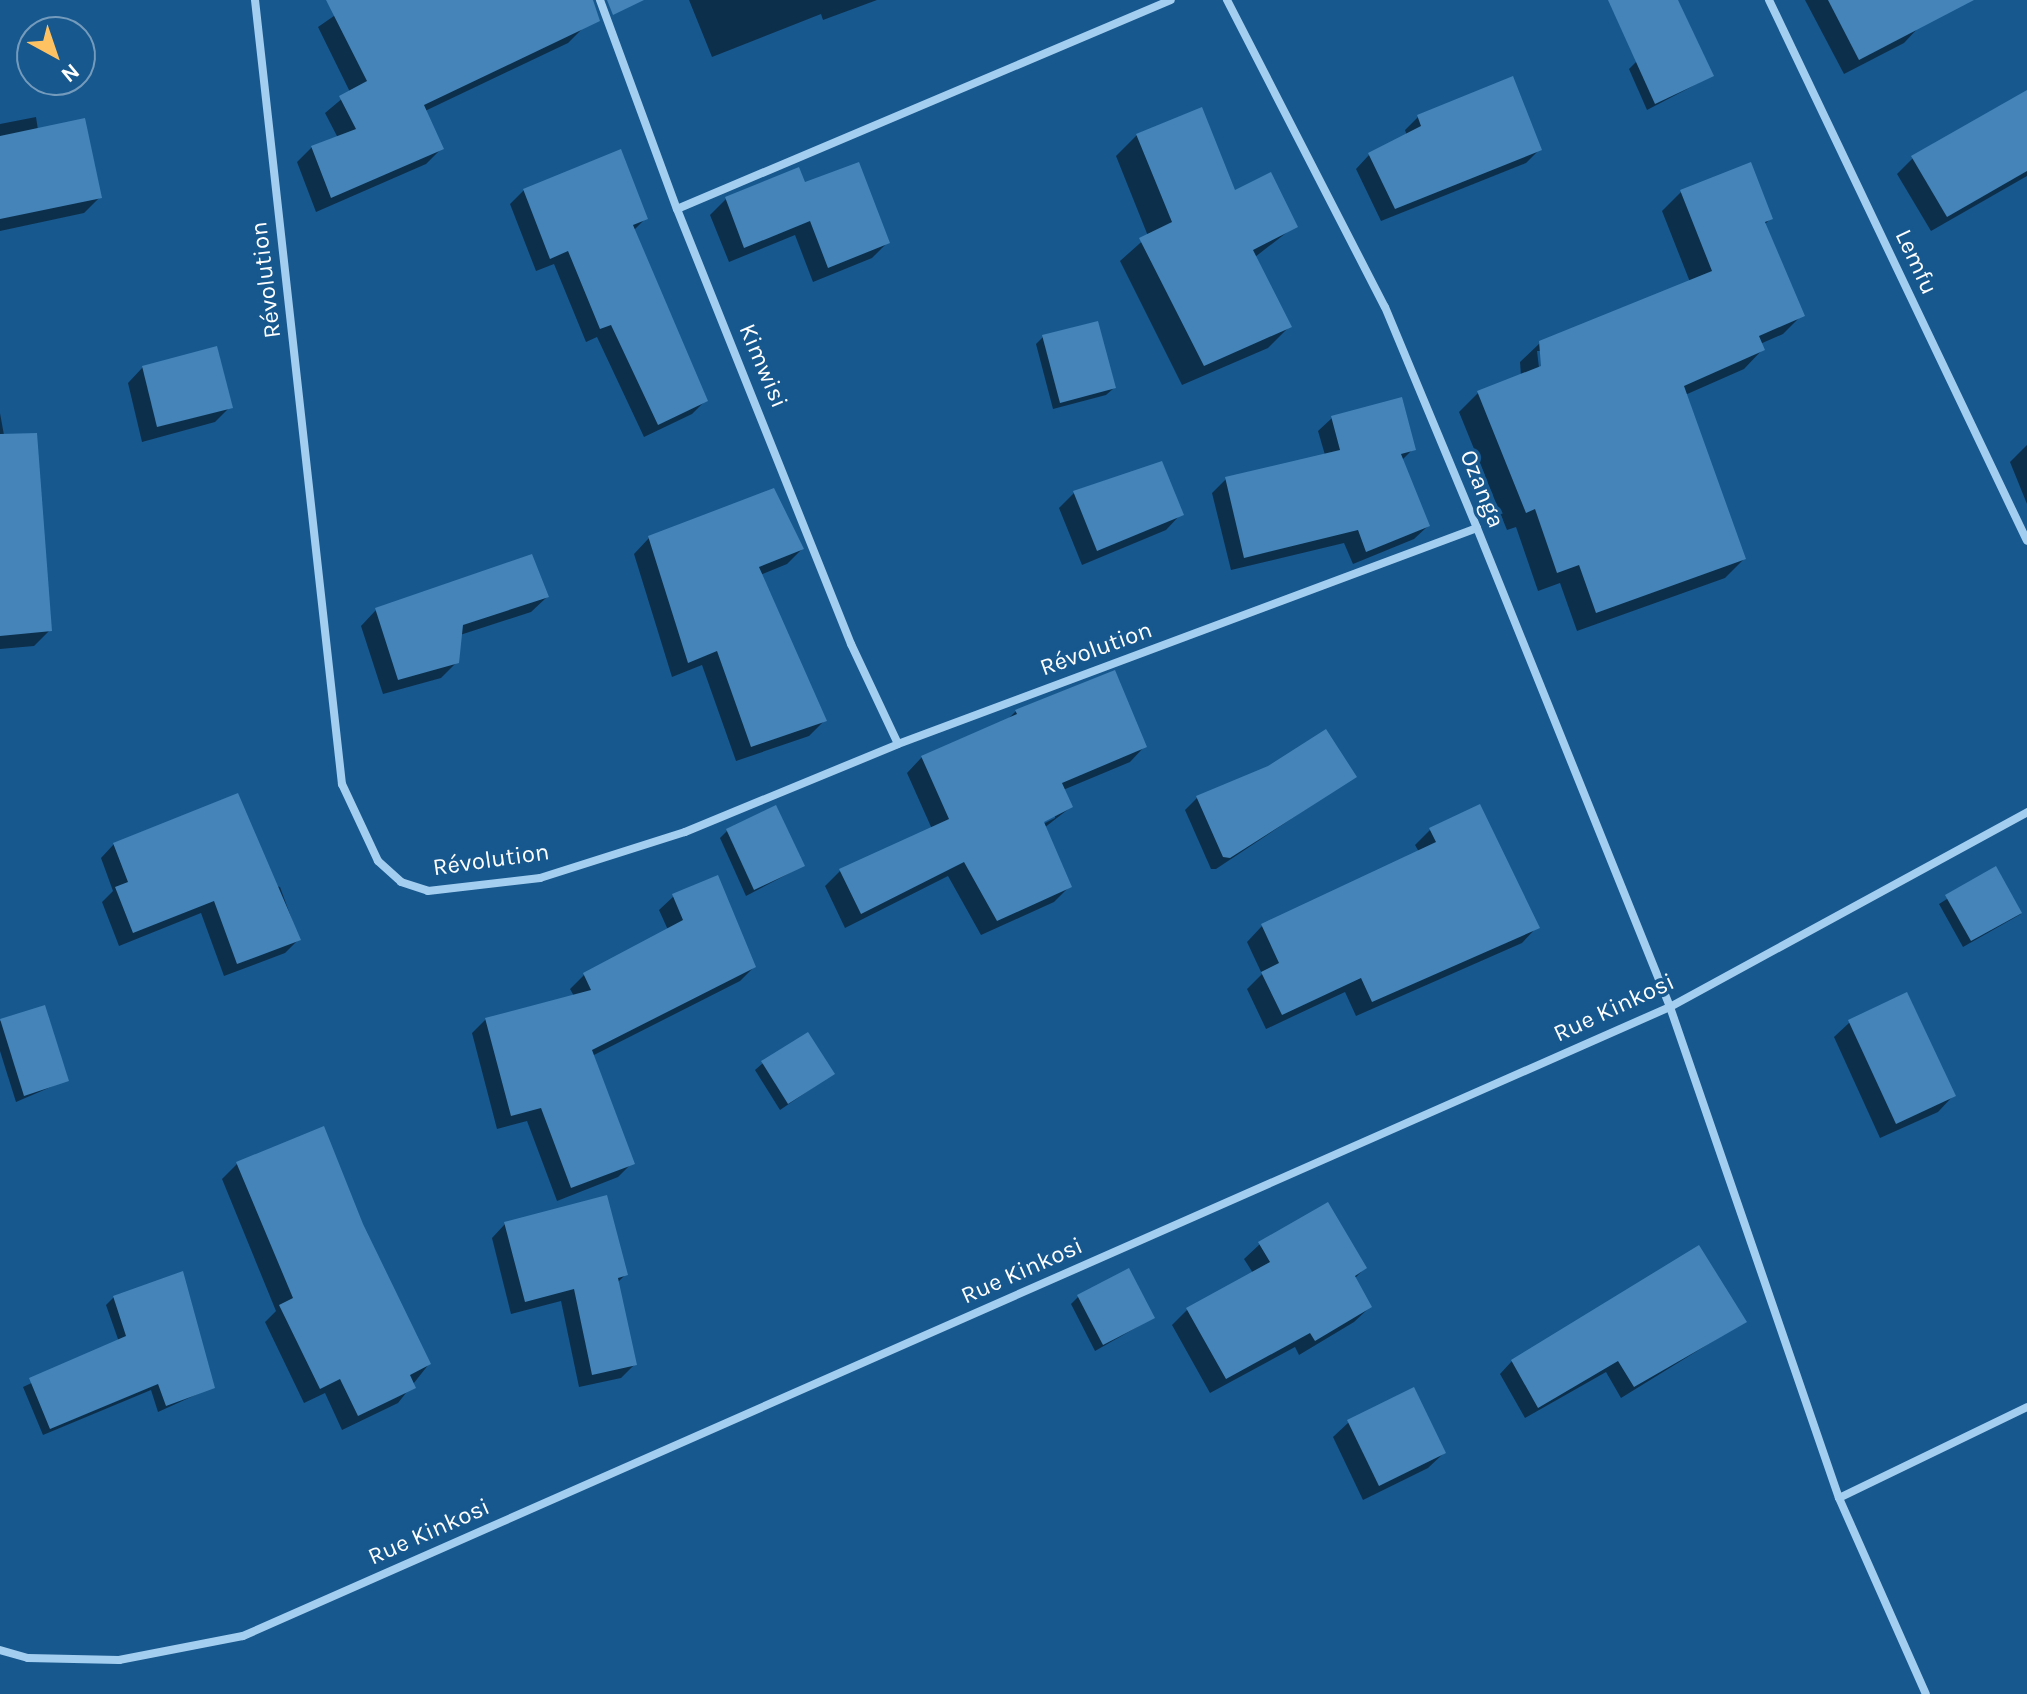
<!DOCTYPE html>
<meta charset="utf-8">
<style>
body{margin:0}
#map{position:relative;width:2027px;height:1694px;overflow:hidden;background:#17588f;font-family:Karla,sans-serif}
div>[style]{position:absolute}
.shadow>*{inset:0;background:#0007}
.building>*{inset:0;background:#4484b9}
.minor>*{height:8px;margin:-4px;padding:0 4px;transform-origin:4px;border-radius:4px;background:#a4cef0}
span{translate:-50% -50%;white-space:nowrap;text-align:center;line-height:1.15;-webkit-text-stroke:7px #17588f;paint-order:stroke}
.street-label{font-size:24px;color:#fff}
.north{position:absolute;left:16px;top:16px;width:80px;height:80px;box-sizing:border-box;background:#17588f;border:2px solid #749bbc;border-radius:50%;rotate:140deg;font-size:22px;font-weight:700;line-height:32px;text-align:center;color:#fff}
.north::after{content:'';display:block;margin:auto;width:28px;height:36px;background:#ffc262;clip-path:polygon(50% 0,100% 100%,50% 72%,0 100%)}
</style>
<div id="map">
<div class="shadow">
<i style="clip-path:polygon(357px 0,570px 0,583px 28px,568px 43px,425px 111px,441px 149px,426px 164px,316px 212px,297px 162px,312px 147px,338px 138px,325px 113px,350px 92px,318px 27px)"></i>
<i style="clip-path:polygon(689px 0,877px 0,823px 20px,821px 14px,712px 57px)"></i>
<i style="clip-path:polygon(1805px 0,1905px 0,1919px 27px,1904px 43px,1844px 74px)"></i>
<i style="clip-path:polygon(1636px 62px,1712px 76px,1647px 110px,1629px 69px)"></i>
<i style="clip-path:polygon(2027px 92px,2027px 176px,1931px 231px,1897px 174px,1913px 158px)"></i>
<i style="clip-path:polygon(36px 117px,38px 130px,99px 198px,84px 213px,0 231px,0 124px)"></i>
<i style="clip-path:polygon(1418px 117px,1540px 149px,1526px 163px,1381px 221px,1356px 169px,1369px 155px,1407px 136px,1405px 130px)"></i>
<i style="clip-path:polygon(1137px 135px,1295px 226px,1255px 257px,1289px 327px,1268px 348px,1182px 385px,1120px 261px,1148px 236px,1116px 156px)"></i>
<i style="clip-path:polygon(798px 170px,804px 185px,888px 242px,872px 258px,813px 282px,795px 235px,729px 262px,710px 215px,726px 199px)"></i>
<i style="clip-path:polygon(524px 190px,646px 218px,633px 231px,705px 401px,692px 414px,644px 437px,597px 337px,586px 342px,554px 264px,536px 271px,510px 204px)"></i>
<i style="clip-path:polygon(evenodd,1681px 192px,1771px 218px,1764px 225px,1802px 315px,1783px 334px,1760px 344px,1763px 349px,1744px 369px,1685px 395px,1744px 559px,1725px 578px,1577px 631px,1560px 583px,1538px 591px,1516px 527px,1507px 530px,1459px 412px,1478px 393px,1521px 376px,1520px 362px,1540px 343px,1690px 282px,1662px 211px,1681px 192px,1537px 351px,1541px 351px,1543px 375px,1540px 376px,1537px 351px)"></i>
<i style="clip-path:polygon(1043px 337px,1114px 388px,1106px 395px,1053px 409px,1036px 344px)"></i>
<i style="clip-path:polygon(143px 367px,230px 407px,215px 422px,142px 442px,128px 383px)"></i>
<i style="clip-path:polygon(0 413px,18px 512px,49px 631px,34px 646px,0 649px)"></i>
<i style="clip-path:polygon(1332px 418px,1413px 449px,1402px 460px,1428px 526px,1414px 539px,1353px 564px,1344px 543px,1231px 570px,1212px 493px,1226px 479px,1325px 455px,1318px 431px)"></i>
<i style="clip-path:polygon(2027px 445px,2027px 504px,2010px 462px)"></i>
<i style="clip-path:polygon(1074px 493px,1181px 514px,1166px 530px,1082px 565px,1059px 508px)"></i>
<i style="clip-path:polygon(649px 538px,802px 549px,787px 564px,760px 575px,824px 721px,809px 736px,736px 761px,702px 665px,672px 677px,634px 554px)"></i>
<i style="clip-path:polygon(547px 597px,531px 612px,460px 635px,457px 662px,441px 678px,383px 694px,361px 626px,376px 610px)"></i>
<i style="clip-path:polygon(evenodd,1016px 711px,1145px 746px,1130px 762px,1063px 790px,1071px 807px,1044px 828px,1070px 886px,1054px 902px,981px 935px,948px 876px,845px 928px,825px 886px,840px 871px,932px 829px,907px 773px,922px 757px,1007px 720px,1016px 711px,1055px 814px,1055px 818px,1035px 828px,1034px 825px,1055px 814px)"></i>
<i style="clip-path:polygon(1354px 777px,1216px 869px,1211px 869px,1185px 810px,1197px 798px)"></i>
<i style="clip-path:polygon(1431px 829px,1537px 927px,1522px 943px,1356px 1016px,1345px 992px,1266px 1029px,1247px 989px,1262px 974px,1247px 942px,1262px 926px,1419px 852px,1415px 845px)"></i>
<i style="clip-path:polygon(727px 831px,803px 866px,746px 896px,720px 838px)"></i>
<i style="clip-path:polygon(114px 844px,280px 887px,299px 939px,285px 953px,224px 976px,201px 913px,119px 946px,102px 902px,113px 891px,101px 858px)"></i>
<i style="clip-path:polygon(1995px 869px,2021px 914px,1963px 947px,1939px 904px)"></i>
<i style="clip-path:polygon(674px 896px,754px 967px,740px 981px,592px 1056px,632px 1163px,618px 1177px,557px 1201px,527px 1121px,497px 1129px,472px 1033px,486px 1019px,574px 996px,570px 989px,584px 975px,668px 930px,659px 910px)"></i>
<i style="clip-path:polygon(43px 1007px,67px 1080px,16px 1102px,0 1051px,0 1021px)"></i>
<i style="clip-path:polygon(1850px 1022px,1953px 1096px,1938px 1112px,1880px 1138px,1834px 1037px)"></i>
<i style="clip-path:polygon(763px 1063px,833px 1074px,780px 1110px,755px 1070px)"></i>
<i style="clip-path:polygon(238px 1163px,362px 1225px,429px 1364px,398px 1403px,342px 1430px,325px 1393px,304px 1403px,265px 1322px,276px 1311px,222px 1179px)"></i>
<i style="clip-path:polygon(505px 1224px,626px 1274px,617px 1283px,635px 1364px,621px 1378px,579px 1387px,561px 1301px,511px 1314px,492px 1238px)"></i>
<i style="clip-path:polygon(1260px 1244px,1365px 1268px,1354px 1279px,1370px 1307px,1354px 1322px,1299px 1355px,1295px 1347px,1210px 1393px,1172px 1325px,1188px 1309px,1253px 1273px,1244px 1259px)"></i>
<i style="clip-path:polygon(181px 1274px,213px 1387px,158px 1412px,151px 1390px,43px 1435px,23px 1387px,119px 1342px,106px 1305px,114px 1297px)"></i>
<i style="clip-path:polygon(1078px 1297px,1153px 1318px,1095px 1351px,1071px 1304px)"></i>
<i style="clip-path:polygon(1744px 1322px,1621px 1398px,1606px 1372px,1525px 1418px,1500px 1374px,1512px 1361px)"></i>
<i style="clip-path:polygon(1349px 1422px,1444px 1453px,1428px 1468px,1363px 1500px,1333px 1437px)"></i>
</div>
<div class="building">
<i style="clip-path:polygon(326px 0,593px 0,600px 21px,424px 105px,444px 149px,331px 198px,311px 146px,356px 129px,339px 96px,367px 81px)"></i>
<i style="clip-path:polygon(607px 0,644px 0,613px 15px)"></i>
<i style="clip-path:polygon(1608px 0,1678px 0,1714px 76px,1655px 104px)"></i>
<i style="clip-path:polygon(1828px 0,1974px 0,1859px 60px)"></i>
<i style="clip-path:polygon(1513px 76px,1542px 150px,1395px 209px,1368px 153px,1421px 126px,1417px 115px)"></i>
<i style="clip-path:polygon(2027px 90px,2027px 171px,1947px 217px,1911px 156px)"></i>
<i style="clip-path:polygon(1202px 107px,1235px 190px,1271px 172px,1298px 227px,1253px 250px,1292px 327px,1204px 366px,1139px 238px,1172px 222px,1136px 134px)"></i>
<i style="clip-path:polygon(85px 118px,102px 198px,0 219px,0 136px)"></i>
<i style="clip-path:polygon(621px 149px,648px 219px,633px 225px,708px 401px,658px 425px,611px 325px,600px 329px,568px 251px,550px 259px,523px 189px)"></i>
<i style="clip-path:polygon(859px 162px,890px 243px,828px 268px,810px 221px,744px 248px,725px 197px,799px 167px,805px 182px)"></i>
<i style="clip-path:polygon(1751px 162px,1773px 219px,1765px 222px,1805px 316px,1759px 336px,1765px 350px,1684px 386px,1746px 559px,1596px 613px,1579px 565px,1557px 573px,1535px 509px,1526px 513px,1477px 391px,1541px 366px,1539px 341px,1712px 271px,1680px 190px)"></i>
<i style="clip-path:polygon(1098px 321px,1116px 388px,1060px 403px,1042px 335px)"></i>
<i style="clip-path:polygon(217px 346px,233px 408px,157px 427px,142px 366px)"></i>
<i style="clip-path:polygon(1402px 397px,1416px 450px,1401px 454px,1430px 526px,1366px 552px,1358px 530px,1244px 558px,1225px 477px,1340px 450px,1331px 416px)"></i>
<i style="clip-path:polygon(37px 433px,52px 631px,0 636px,0 434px)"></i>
<i style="clip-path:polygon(1162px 461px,1184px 515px,1097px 551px,1073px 491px)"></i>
<i style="clip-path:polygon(774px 488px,804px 549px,759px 567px,827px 721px,751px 747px,717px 651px,688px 663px,648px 536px)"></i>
<i style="clip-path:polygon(532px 554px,549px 597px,463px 625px,459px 663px,398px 680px,375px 608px)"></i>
<i style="clip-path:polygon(1115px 670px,1147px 747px,1062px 783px,1073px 807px,1044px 822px,1072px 887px,997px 921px,964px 862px,861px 914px,839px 869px,949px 819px,921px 756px,1017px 714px,1015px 710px)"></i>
<i style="clip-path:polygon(1326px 729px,1357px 777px,1230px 858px,1223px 857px,1196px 796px,1268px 766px)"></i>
<i style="clip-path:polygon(238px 793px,301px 940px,237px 964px,214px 901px,133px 933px,115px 887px,128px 882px,113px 843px)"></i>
<i style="clip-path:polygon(1480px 804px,1540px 928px,1372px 1002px,1361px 978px,1282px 1015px,1261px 972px,1279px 963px,1261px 924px,1436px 842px,1429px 828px)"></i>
<i style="clip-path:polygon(776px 805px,805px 866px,754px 890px,726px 829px)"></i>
<i style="clip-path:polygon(1996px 866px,2022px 913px,1971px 941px,1945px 895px)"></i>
<i style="clip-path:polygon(718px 875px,756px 967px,592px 1050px,635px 1164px,571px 1188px,541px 1108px,511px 1116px,485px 1018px,591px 990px,583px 973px,683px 920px,672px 894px)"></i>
<i style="clip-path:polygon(1907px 992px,1956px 1096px,1896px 1124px,1848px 1020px)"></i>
<i style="clip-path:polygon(45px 1005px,69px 1081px,24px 1096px,0 1019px)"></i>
<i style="clip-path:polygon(808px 1032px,835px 1074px,788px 1104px,761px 1061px)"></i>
<i style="clip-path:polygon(324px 1126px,363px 1224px,431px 1364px,410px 1375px,416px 1388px,358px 1416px,340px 1379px,320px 1389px,279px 1305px,293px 1298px,236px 1162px)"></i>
<i style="clip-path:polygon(607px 1195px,628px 1275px,618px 1278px,637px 1365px,592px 1375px,574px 1289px,525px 1302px,504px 1222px)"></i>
<i style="clip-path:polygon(1328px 1202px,1367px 1268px,1355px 1276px,1372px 1307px,1315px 1341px,1310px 1333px,1226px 1379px,1186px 1308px,1270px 1262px,1258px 1242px)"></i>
<i style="clip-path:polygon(1699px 1245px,1747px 1322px,1634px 1387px,1618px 1361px,1538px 1408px,1511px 1360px)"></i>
<i style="clip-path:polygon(1129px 1268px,1155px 1318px,1103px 1345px,1077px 1295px)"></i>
<i style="clip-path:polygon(183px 1271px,215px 1388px,166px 1406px,158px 1384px,50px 1429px,29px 1378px,126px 1336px,113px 1296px)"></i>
<i style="clip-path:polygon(1414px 1387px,1446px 1453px,1379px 1486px,1347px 1420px)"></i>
</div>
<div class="minor">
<i style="left:255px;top:0;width:789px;rotate:83.67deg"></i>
<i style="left:342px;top:784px;width:85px;rotate:64.9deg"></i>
<i style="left:378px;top:861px;width:31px;rotate:42deg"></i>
<i style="left:401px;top:882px;width:28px;rotate:18deg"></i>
<i style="left:428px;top:891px;width:113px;rotate:-6.6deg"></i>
<i style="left:540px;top:878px;width:152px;rotate:-17.6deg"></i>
<i style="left:685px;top:832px;width:230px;rotate:-22.4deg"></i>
<i style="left:898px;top:744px;width:618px;rotate:-20.46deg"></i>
<i style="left:600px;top:0;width:223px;rotate:69.8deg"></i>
<i style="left:677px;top:209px;width:469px;rotate:68.2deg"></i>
<i style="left:851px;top:644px;width:110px;rotate:64.8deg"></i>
<i style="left:1227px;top:0;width:345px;rotate:62.8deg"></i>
<i style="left:1385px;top:307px;width:239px;rotate:67.4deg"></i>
<i style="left:1477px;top:528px;width:516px;rotate:68.05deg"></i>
<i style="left:1670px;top:1007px;width:519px;rotate:71.01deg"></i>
<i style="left:1839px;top:1498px;width:214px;rotate:66.1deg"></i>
<i style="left:1769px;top:0;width:599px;rotate:64.5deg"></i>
<i style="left:677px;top:209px;width:536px;rotate:-22.93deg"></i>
<i style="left:1839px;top:1498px;width:209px;rotate:-25.8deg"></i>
<i style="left:0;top:1650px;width:29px;rotate:16deg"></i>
<i style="left:28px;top:1658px;width:91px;rotate:1.3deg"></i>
<i style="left:119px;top:1660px;width:126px;rotate:-11deg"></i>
<i style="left:243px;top:1636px;width:1559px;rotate:-23.79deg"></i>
<i style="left:1670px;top:1007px;width:407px;rotate:-28.6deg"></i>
</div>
<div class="street-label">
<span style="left:1916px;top:262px;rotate:65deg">Lemfu</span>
<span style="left:266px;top:280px;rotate:-97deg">Révolution</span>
<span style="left:763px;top:366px;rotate:67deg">Kimwisi</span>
<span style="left:1482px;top:489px;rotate:68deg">Ozanga</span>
<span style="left:1096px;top:649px;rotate:-20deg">Révolution</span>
<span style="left:491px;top:860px;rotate:-8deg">Révolution</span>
<span style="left:1614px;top:1008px;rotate:-25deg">Rue Kinkosi</span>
<span style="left:1022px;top:1271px;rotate:-24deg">Rue Kinkosi</span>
<span style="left:429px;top:1532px;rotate:-24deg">Rue Kinkosi</span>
</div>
<div class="north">N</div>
</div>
